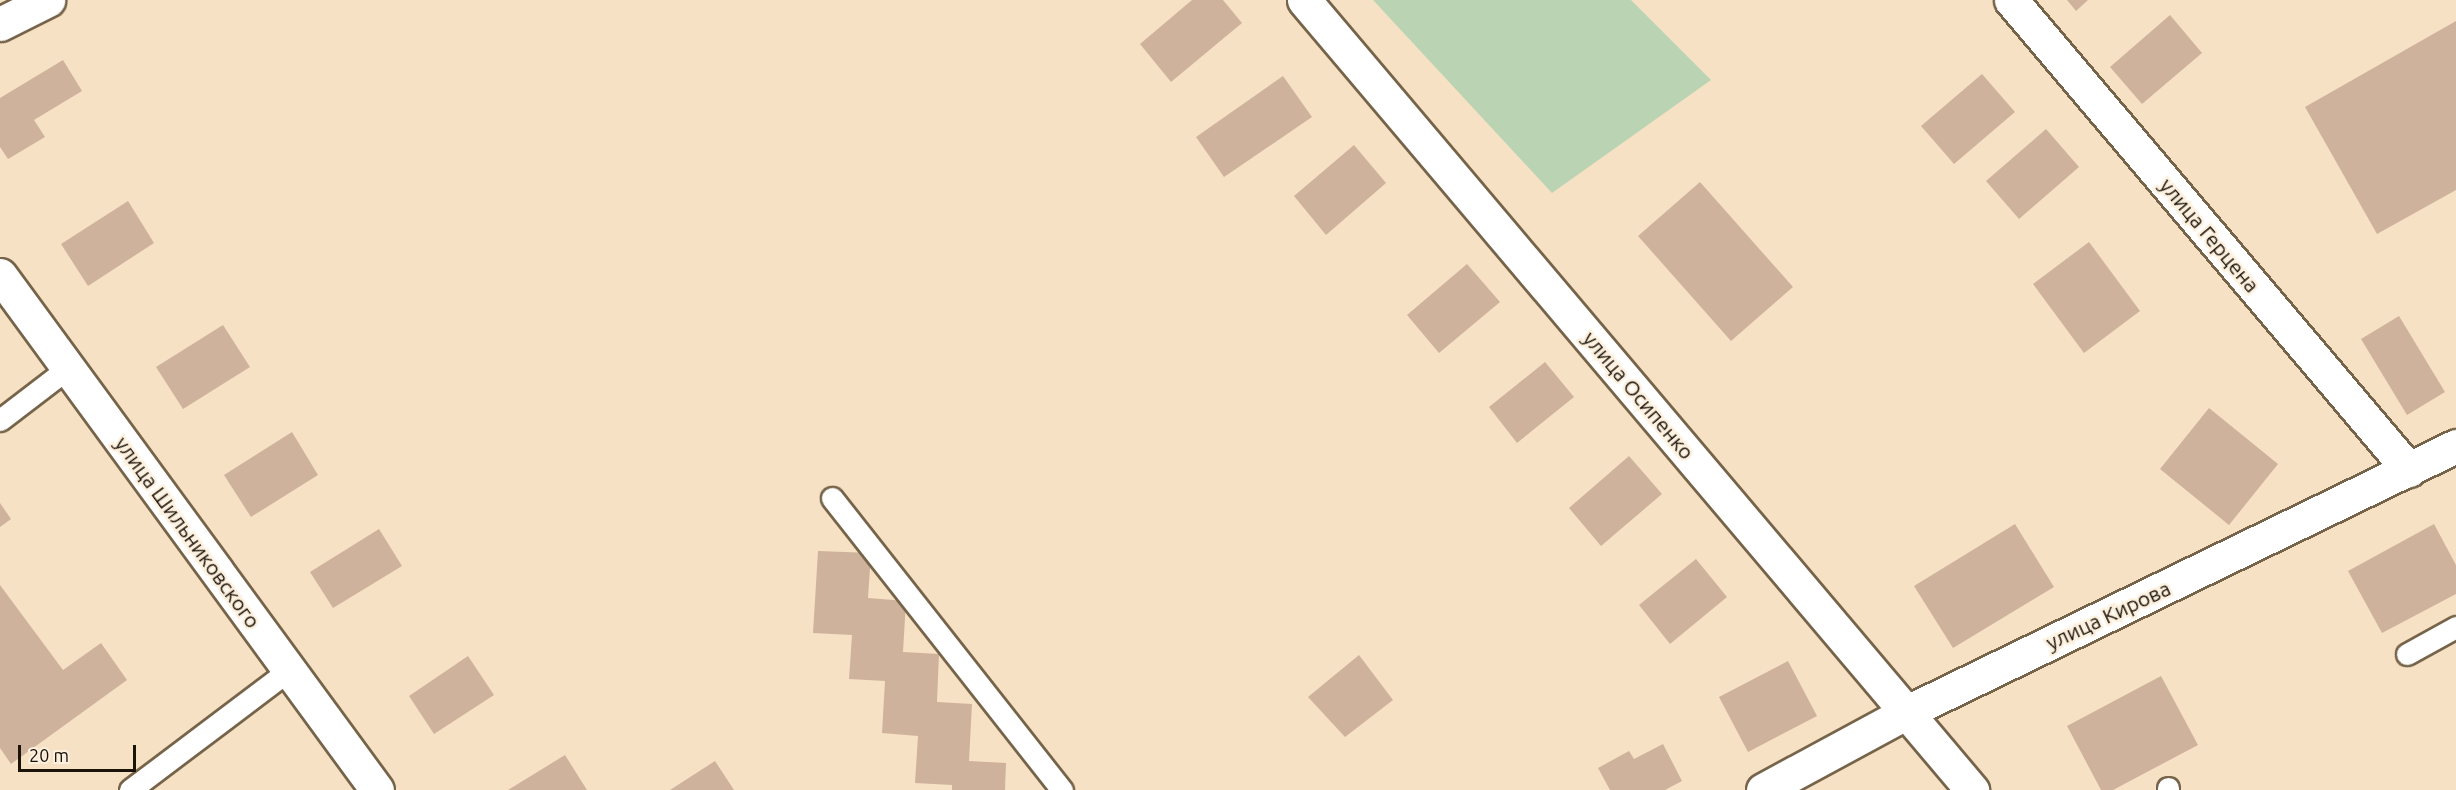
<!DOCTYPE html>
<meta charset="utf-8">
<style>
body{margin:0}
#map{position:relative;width:2456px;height:790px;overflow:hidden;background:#f6e1c4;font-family:Ubuntu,sans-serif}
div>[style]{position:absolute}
.green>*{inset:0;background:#bad4b3}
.building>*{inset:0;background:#cfb29c}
.roads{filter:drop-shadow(2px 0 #76644a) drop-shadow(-2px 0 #76644a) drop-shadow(0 2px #76644a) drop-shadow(0 -2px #76644a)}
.service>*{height:21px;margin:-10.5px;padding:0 10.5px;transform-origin:10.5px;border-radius:10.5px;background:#fff}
.minor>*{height:33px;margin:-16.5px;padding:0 16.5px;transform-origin:16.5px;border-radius:16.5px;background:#fff}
.tertiary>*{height:33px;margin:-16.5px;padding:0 16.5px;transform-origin:16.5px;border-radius:16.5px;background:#fff}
span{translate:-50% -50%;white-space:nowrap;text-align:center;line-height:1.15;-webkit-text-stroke:5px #fdf0de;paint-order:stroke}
.street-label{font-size:21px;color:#1a1309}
.scale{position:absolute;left:18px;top:745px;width:118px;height:27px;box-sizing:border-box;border:3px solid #1a1309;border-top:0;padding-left:8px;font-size:18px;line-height:21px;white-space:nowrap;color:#1a1309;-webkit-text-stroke:4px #fdf0de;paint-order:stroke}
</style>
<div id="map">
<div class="green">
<i style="clip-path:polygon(1373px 0,1631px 0,1711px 80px,1552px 193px)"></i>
</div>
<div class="building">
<i style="clip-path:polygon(1192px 0,1223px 0,1242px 23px,1171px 82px,1140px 44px)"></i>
<i style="clip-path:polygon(2067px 0,2088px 0,2076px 11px)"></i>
<i style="clip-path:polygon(2170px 15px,2202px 53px,2142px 104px,2110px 67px)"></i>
<i style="clip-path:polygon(2456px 21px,2456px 190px,2377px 234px,2305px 107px)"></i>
<i style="clip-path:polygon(63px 60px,82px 91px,34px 120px,45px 137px,8px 159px,0 147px,0 98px)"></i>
<i style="clip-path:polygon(1982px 74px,2015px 112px,1954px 164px,1921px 126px)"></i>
<i style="clip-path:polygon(1283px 76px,1312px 117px,1224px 177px,1196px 137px)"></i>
<i style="clip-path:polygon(2046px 129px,2079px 167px,2019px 219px,1986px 181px)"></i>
<i style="clip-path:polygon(1354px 145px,1386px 183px,1326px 235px,1294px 196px)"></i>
<i style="clip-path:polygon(1700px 182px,1793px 287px,1731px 341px,1638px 236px)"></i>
<i style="clip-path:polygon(128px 201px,154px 243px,88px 286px,61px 244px)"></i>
<i style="clip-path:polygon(2089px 242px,2140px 311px,2084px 353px,2033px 284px)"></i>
<i style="clip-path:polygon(1467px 264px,1500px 302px,1439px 353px,1407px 315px)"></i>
<i style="clip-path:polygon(2399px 316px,2445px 392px,2407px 415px,2361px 339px)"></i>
<i style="clip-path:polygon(223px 325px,250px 367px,183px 409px,156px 367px)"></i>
<i style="clip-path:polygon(1545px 362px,1574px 397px,1517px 443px,1489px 407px)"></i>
<i style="clip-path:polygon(2209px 408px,2278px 464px,2229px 525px,2160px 469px)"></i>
<i style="clip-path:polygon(292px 432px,318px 475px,251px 517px,224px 475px)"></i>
<i style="clip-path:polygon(1629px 456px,1662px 494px,1601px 546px,1569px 508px)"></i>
<i style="clip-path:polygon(0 503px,11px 519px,0 527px)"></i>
<i style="clip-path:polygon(2015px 524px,2054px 587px,1953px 648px,1914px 586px)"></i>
<i style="clip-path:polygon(2434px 524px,2456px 565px,2456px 594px,2382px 633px,2348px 571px)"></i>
<i style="clip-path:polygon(379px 529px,402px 566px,333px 608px,310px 572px)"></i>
<i style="clip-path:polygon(818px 551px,871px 553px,868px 598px,906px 601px,903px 652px,939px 654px,937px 702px,972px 704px,969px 761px,1006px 763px,1005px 790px,952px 790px,952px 785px,915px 783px,918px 736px,882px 733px,885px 681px,849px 679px,852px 635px,813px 633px)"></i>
<i style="clip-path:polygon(1696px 559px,1727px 597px,1670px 644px,1639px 605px)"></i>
<i style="clip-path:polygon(0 585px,63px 670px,101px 643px,127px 680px,11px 764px,0 748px)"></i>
<i style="clip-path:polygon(1359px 655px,1393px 700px,1345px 737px,1308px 697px)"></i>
<i style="clip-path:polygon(468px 656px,494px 695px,434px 734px,409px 696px)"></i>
<i style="clip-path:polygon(1788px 661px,1817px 716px,1748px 752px,1719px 697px)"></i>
<i style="clip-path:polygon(2161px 676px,2198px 745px,2113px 790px,2101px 790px,2067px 726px)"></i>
<i style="clip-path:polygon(1663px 744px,1682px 781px,1665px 790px,1610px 790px,1598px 768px,1629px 751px,1634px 759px)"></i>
<i style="clip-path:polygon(565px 755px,587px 790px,508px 790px)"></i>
<i style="clip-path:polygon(715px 761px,734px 790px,670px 790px)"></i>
</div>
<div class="roads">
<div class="service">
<i style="left:0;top:420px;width:86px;rotate:-37.4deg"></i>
<i style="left:832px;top:498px;width:372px;rotate:51.8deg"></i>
<i style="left:2407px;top:654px;width:56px;rotate:-28.9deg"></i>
<i style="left:130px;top:790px;width:199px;rotate:-37deg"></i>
<i style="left:2168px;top:790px;width:2px;rotate:-90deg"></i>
</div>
<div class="minor">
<i style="left:1304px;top:0;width:1035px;rotate:49.78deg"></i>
<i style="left:2011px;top:0;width:616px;rotate:49.74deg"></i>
<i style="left:0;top:24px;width:54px;rotate:-26.6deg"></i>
<i style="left:0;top:275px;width:638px;rotate:53.79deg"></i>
</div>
<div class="tertiary">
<i style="left:1763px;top:790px;width:164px;rotate:-28.4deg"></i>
<i style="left:1907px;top:712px;width:610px;rotate:-25.85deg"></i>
</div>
</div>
<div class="street-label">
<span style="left:2210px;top:235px;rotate:50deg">улица Герцена</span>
<span style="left:1639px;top:395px;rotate:50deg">улица Осипенко</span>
<span style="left:188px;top:532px;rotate:54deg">улица Шильниковского</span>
<span style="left:2108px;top:615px;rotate:-25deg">улица Кирова</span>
</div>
<div class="scale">20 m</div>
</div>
